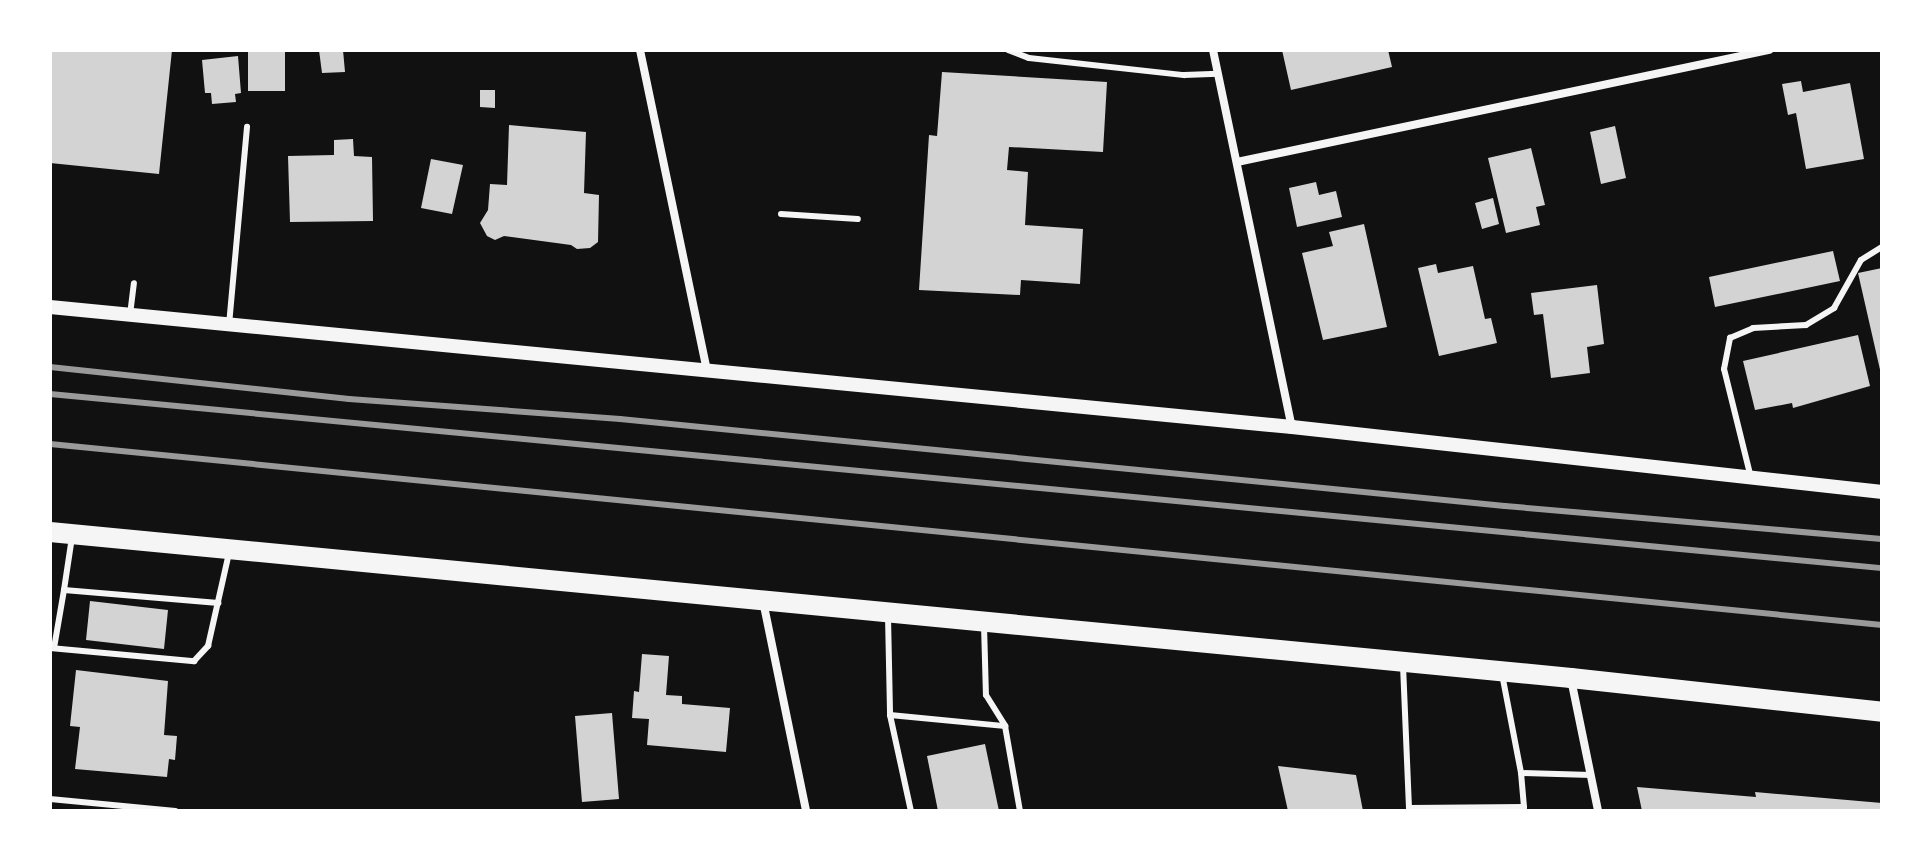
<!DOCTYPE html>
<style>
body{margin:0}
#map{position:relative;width:1932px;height:861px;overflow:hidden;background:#111;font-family:Karla,sans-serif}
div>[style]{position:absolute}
.building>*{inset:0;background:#d3d3d3}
.service>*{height:6px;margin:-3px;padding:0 3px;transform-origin:3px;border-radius:3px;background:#f5f5f5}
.minor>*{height:8px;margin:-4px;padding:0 4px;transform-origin:4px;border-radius:4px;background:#f5f5f5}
.tertiary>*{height:14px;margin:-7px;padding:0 7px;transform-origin:7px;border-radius:7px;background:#f5f5f5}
.primary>*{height:20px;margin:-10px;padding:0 10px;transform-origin:10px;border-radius:10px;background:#f5f5f5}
.rail>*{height:6px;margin:-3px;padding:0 3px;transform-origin:3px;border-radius:3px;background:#9a9a9a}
span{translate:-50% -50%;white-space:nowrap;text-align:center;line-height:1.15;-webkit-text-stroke:8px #fff;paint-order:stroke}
.frame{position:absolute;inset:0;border:52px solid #fff;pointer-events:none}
</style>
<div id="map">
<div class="building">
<i style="clip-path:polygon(50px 50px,172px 50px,159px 174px,50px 163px)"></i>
<i style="clip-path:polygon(248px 50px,285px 50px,285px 91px,248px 91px)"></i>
<i style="clip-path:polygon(319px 50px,343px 50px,345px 72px,322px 73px)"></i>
<i style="clip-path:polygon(1282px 50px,1388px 50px,1392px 67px,1291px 90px)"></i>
<i style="clip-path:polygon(238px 56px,241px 93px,235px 94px,236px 102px,212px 104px,211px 93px,205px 93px,202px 60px)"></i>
<i style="clip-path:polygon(942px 72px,1107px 82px,1103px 152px,1009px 147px,1007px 170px,1028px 172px,1025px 225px,1083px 229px,1080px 284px,1021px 280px,1020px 295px,919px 290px,929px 135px,937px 136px)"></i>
<i style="clip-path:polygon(1801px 81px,1803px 92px,1850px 83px,1864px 159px,1806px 169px,1796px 113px,1788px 115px,1782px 84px)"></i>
<i style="clip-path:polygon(480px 90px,495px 90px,495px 108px,480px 107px)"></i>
<i style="clip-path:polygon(509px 125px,586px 132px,584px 193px,599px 195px,598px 242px,590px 248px,577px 249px,571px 245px,504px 236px,495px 240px,487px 236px,480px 223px,488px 210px,490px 184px,507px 185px)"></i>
<i style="clip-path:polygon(1615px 126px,1626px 178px,1601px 184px,1590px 132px)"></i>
<i style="clip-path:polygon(353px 139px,354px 156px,372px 157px,373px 221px,290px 222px,288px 156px,334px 155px,334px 140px)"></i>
<i style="clip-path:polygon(1531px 148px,1545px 205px,1536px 207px,1540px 225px,1506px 233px,1488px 158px)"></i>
<i style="clip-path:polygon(431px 159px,463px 165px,452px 214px,421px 208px)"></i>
<i style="clip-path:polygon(1316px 182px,1319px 195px,1336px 191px,1342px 217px,1297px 227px,1289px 188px)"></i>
<i style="clip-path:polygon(1493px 198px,1499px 224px,1482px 229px,1475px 203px)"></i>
<i style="clip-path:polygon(1364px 224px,1387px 327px,1323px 340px,1302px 253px,1333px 246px,1329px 232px)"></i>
<i style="clip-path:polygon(1833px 251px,1840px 281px,1715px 307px,1709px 277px)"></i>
<i style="clip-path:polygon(1436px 264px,1438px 273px,1473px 266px,1485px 319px,1491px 318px,1497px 343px,1439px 356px,1418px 268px)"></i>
<i style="clip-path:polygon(1882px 268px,1882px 374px,1881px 374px,1858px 273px)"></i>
<i style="clip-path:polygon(1597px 285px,1604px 344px,1587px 347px,1590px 373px,1551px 378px,1543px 314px,1534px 315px,1531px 293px)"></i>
<i style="clip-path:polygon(1858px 335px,1870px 386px,1793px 408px,1792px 403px,1755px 410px,1743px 361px)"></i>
<i style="clip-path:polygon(90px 601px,168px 610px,164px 649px,86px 640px)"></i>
<i style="clip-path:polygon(642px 654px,669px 656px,666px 695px,682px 696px,682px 704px,730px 708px,726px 752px,647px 745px,649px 719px,632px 718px,634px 691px,639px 692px)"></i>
<i style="clip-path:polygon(76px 670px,168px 681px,164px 735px,177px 736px,175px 760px,169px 759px,167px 777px,75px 769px,80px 727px,70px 726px)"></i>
<i style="clip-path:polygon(612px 713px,619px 799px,582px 802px,575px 716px)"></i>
<i style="clip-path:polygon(985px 744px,999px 811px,938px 811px,927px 756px)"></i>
<i style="clip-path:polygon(1278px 766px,1356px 775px,1363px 811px,1288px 811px)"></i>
<i style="clip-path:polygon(1637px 787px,1756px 797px,1755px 792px,1882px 803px,1882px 811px,1642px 811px)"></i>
</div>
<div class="service">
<i style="left:1008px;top:50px;width:22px;rotate:21deg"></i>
<i style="left:1029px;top:58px;width:156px;rotate:6.3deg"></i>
<i style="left:1184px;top:75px;width:34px;rotate:-2deg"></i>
<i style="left:781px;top:214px;width:77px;rotate:3.7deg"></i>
<i style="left:130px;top:315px;width:32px;rotate:-83deg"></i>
<i style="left:229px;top:325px;width:199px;rotate:-84.8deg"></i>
<i style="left:1751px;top:478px;width:112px;rotate:-103.9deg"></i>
<i style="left:1724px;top:369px;width:32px;rotate:-79deg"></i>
<i style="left:1730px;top:338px;width:25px;rotate:-23deg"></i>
<i style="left:1753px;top:328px;width:53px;rotate:-3.2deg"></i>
<i style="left:1806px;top:325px;width:33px;rotate:-31deg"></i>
<i style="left:1834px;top:308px;width:55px;rotate:-60.6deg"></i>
<i style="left:1861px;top:260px;width:25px;rotate:-32deg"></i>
<i style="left:72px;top:537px;width:54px;rotate:98.6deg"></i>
<i style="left:64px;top:590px;width:155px;rotate:4.8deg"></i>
<i style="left:888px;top:616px;width:99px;rotate:88.8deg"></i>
<i style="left:890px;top:715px;width:98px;rotate:77.7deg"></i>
<i style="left:984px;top:625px;width:70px;rotate:88.4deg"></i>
<i style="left:986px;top:695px;width:36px;rotate:58deg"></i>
<i style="left:1005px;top:726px;width:86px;rotate:80deg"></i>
<i style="left:50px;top:648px;width:145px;rotate:5.2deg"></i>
<i style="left:194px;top:661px;width:21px;rotate:-47deg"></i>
<i style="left:208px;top:646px;width:95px;rotate:-77.3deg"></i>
<i style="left:54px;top:648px;width:59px;rotate:-80.2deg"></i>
<i style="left:1403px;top:665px;width:143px;rotate:87.6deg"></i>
<i style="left:1409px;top:808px;width:115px;rotate:-0.5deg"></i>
<i style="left:1524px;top:807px;width:34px;rotate:-95deg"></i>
<i style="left:1521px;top:773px;width:70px;rotate:1.6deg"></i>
<i style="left:1502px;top:674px;width:101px;rotate:79.1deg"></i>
<i style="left:890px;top:715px;width:116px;rotate:5.5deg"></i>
<i style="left:50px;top:799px;width:126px;rotate:5.5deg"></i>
</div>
<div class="minor">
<i style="left:640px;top:50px;width:328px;rotate:78.2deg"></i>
<i style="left:1213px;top:50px;width:385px;rotate:78.2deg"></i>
<i style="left:1237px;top:162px;width:544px;rotate:-11.89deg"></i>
<i style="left:763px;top:601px;width:214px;rotate:78.4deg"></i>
<i style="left:1571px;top:679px;width:135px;rotate:78.4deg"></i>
</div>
<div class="tertiary">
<i style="left:50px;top:307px;width:1248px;rotate:5.52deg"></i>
<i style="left:1292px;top:427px;width:594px;rotate:6.29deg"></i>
</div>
<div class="primary">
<i style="left:50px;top:532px;width:1528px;rotate:5.48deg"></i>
<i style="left:1571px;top:678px;width:313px;rotate:6.2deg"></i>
</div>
<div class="rail">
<i style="left:50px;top:367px;width:301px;rotate:6.1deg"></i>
<i style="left:349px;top:399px;width:272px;rotate:4.2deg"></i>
<i style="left:620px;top:419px;width:889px;rotate:5.61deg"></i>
<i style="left:1505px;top:506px;width:378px;rotate:5deg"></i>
<i style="left:50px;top:394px;width:1840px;rotate:5.43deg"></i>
<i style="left:50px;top:444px;width:1841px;rotate:5.64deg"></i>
</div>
<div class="frame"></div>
</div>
